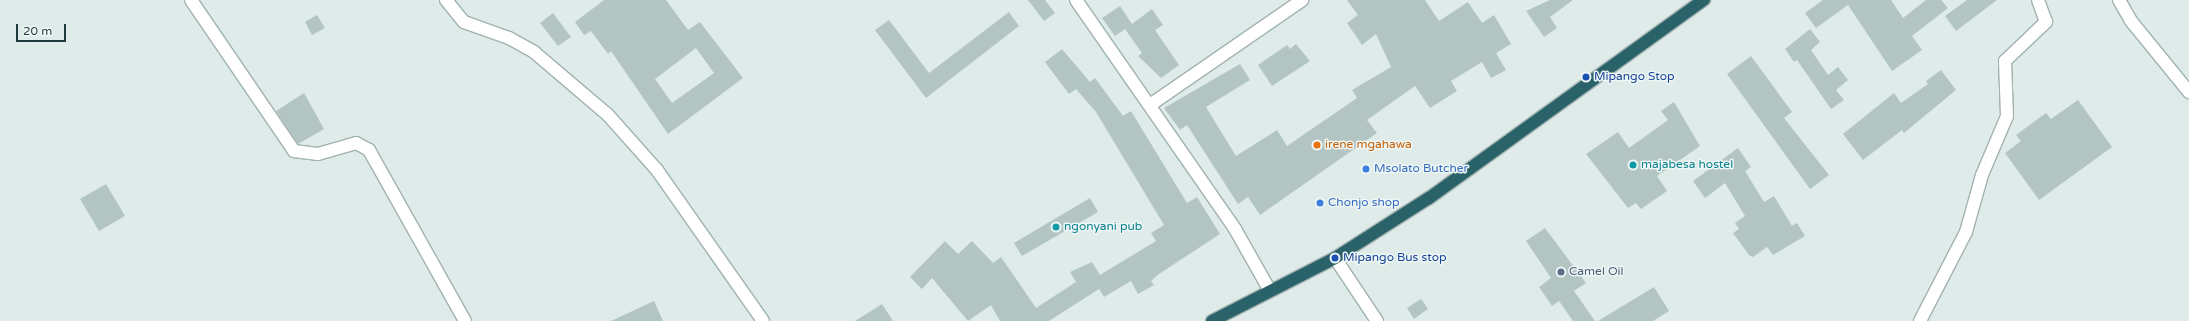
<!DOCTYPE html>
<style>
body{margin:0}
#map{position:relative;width:2189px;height:321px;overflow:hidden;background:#deebe9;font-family:"Varela Round",sans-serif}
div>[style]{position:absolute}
.building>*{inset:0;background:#b3c5c3}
.roads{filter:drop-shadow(1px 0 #a1b2b1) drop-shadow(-1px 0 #a1b2b1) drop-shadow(0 1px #a1b2b1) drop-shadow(0 -1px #a1b2b1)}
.minor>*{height:12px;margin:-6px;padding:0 6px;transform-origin:6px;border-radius:6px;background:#fff}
.highway>*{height:12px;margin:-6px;padding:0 6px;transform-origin:6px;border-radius:6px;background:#296269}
.dots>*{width:11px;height:11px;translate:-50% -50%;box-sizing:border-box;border:2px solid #eef7f5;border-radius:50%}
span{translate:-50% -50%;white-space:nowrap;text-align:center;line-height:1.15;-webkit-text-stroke:3px #eef7f5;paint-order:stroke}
.transit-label{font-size:12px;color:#164399}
.left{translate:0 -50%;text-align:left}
.food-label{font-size:12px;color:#c56008}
.culture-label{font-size:12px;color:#0d838f}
.shop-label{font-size:12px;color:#366cbe}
.service-label{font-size:12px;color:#4e5e75}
.scale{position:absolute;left:16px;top:24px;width:50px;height:18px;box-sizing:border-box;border:2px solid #1e3a3b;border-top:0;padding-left:5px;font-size:12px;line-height:14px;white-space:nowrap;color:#1e3a3b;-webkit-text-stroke:3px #eef7f5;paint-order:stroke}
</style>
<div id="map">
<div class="building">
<i style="clip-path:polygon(evenodd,604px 0,666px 0,688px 30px,700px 22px,743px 78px,668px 134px,611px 51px,608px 54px,591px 31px,584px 35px,575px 22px,604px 0,696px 48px,714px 73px,672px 103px,655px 79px,696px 48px)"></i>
<i style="clip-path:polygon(1028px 0,1045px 0,1055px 13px,1044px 21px)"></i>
<i style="clip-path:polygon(1347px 0,1425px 0,1439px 21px,1468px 2px,1482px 23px,1494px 15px,1511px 44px,1496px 53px,1506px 70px,1491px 78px,1482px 62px,1451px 81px,1457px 91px,1430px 108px,1415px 86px,1367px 120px,1377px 133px,1260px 215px,1248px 197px,1238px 204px,1187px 125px,1180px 130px,1164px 108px,1240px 64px,1250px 80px,1206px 107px,1236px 156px,1277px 130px,1287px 146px,1357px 98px,1352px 90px,1391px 67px,1376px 34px,1362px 45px,1347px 23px,1358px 15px)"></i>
<i style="clip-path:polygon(1550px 0,1573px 0,1550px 17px,1557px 28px,1544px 37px,1526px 11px)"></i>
<i style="clip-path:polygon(1823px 0,1891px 0,1903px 18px,1926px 0,1941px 0,1948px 8px,1912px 36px,1922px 50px,1892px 71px,1848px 5px,1816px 28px,1805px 13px)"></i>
<i style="clip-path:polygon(1967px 0,1997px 0,1956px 31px,1945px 16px)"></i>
<i style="clip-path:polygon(1120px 6px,1132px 24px,1152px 9px,1163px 25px,1155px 30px,1179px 65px,1161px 78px,1138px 56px,1142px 53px,1125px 29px,1115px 36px,1102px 18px)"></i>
<i style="clip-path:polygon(1009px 12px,1019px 26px,926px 98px,875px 30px,889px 20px,929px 73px)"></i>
<i style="clip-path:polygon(553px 13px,571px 37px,558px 46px,540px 23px)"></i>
<i style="clip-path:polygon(317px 15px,325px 28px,312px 35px,305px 22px)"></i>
<i style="clip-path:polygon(1810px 29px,1820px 42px,1811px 50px,1828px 75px,1838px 67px,1848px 80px,1836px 90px,1844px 100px,1831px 109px,1797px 60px,1794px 62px,1785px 49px)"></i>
<i style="clip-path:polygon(1296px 44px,1310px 61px,1272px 86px,1258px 65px,1287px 45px,1290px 49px)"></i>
<i style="clip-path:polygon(1062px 49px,1090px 82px,1095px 78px,1123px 116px,1131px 111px,1187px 203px,1197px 197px,1220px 234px,1159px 274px,1151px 281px,1154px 285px,1138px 294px,1131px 281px,1104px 297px,1099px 289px,1049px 321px,1000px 321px,991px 305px,968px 321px,932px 278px,922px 289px,910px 277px,945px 241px,958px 254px,972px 241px,993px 263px,1001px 257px,1036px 308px,1076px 282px,1070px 272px,1092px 262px,1100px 275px,1156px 241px,1151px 233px,1164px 225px,1096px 112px,1076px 89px,1069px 94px,1045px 62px)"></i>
<i style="clip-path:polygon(1751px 56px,1792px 112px,1784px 118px,1829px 175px,1810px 189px,1727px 74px)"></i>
<i style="clip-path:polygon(1941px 70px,1956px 90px,1904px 133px,1902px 130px,1863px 160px,1843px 134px,1894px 93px,1901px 103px,1928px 84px,1926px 81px)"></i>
<i style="clip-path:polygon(304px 93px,324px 129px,298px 144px,276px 111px)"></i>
<i style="clip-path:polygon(2078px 100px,2112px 147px,2039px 200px,2005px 153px,2021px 141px,2016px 135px,2046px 113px,2051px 119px)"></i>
<i style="clip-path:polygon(1674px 102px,1700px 146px,1657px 176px,1667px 191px,1641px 209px,1636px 203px,1628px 208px,1586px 154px,1618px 132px,1629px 148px,1668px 120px,1661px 111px)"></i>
<i style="clip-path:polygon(1738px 148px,1751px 167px,1745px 171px,1764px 202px,1774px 196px,1792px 226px,1797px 223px,1805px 236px,1773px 255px,1767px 247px,1753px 257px,1749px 255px,1733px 233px,1739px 229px,1735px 223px,1745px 216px,1725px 183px,1705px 198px,1693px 181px)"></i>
<i style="clip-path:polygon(106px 184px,125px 216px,99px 231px,80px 199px)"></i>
<i style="clip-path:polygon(1090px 198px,1098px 212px,1022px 256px,1014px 243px)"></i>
<i style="clip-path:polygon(1545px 228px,1586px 283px,1574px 291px,1595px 321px,1573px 321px,1559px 301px,1552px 306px,1539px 287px,1551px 278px,1526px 241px)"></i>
<i style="clip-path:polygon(1654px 287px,1669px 311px,1653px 321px,1598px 321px)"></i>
<i style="clip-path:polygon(1421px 299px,1428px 309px,1414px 319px,1407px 308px)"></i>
<i style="clip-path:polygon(654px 301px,663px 321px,611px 321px)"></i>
<i style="clip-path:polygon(882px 304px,893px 321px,855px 321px)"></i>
</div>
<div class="roads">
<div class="minor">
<i style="left:191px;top:0;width:183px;rotate:55.7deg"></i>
<i style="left:294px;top:151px;width:24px;rotate:7deg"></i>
<i style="left:318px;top:154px;width:40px;rotate:-16deg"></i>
<i style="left:356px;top:143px;width:15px;rotate:28deg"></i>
<i style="left:369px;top:150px;width:196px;rotate:60.7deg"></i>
<i style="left:446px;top:0;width:28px;rotate:51deg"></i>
<i style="left:464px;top:22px;width:48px;rotate:19.6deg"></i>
<i style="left:509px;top:38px;width:29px;rotate:29deg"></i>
<i style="left:534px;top:52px;width:97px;rotate:40.4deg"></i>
<i style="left:608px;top:115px;width:74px;rotate:48.3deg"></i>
<i style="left:657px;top:170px;width:184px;rotate:54.9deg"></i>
<i style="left:1076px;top:0;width:279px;rotate:55.2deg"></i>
<i style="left:1235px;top:229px;width:69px;rotate:60.5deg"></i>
<i style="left:2119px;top:0;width:24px;rotate:60deg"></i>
<i style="left:2131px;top:21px;width:92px;rotate:50.8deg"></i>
<i style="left:1150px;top:105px;width:185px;rotate:-34.6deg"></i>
<i style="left:1335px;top:258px;width:76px;rotate:56.3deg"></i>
<i style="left:1920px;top:321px;width:100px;rotate:-62.7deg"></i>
<i style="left:1966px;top:232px;width:59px;rotate:-74.3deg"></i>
<i style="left:1982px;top:175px;width:64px;rotate:-67deg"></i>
<i style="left:2007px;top:116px;width:55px;rotate:-92.1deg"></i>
<i style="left:2005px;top:61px;width:57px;rotate:-43.6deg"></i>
<i style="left:2046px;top:22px;width:23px;rotate:-110deg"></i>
</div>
<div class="highway">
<i style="left:1212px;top:321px;width:138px;rotate:-27.1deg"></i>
<i style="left:1335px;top:258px;width:112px;rotate:-32.6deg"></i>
<i style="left:1429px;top:198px;width:339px;rotate:-35.8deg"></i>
</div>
</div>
<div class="dots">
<i style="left:1586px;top:77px;background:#1a4fb4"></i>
<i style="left:1317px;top:145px;background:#e8710a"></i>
<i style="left:1633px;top:165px;background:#0f9aa8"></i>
<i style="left:1366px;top:169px;background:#3f7fe0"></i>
<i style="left:1320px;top:203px;background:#3f7fe0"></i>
<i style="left:1056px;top:227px;background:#0f9aa8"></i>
<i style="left:1335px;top:258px;background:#1a4fb4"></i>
<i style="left:1561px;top:272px;background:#5c6f8a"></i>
</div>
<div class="transit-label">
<span class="left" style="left:1594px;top:77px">Mipango Stop</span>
<span class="left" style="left:1343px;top:258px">Mipango Bus stop</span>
</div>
<div class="food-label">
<span class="left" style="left:1325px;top:145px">irene mgahawa</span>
</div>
<div class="culture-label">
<span class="left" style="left:1641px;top:165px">majabesa hostel</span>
<span class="left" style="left:1064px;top:227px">ngonyani pub</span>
</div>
<div class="shop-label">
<span class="left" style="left:1374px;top:169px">Msolato Butcher</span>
<span class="left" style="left:1328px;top:203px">Chonjo shop</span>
</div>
<div class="service-label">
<span class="left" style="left:1569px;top:272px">Camel Oil</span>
</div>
<div class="scale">20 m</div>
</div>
